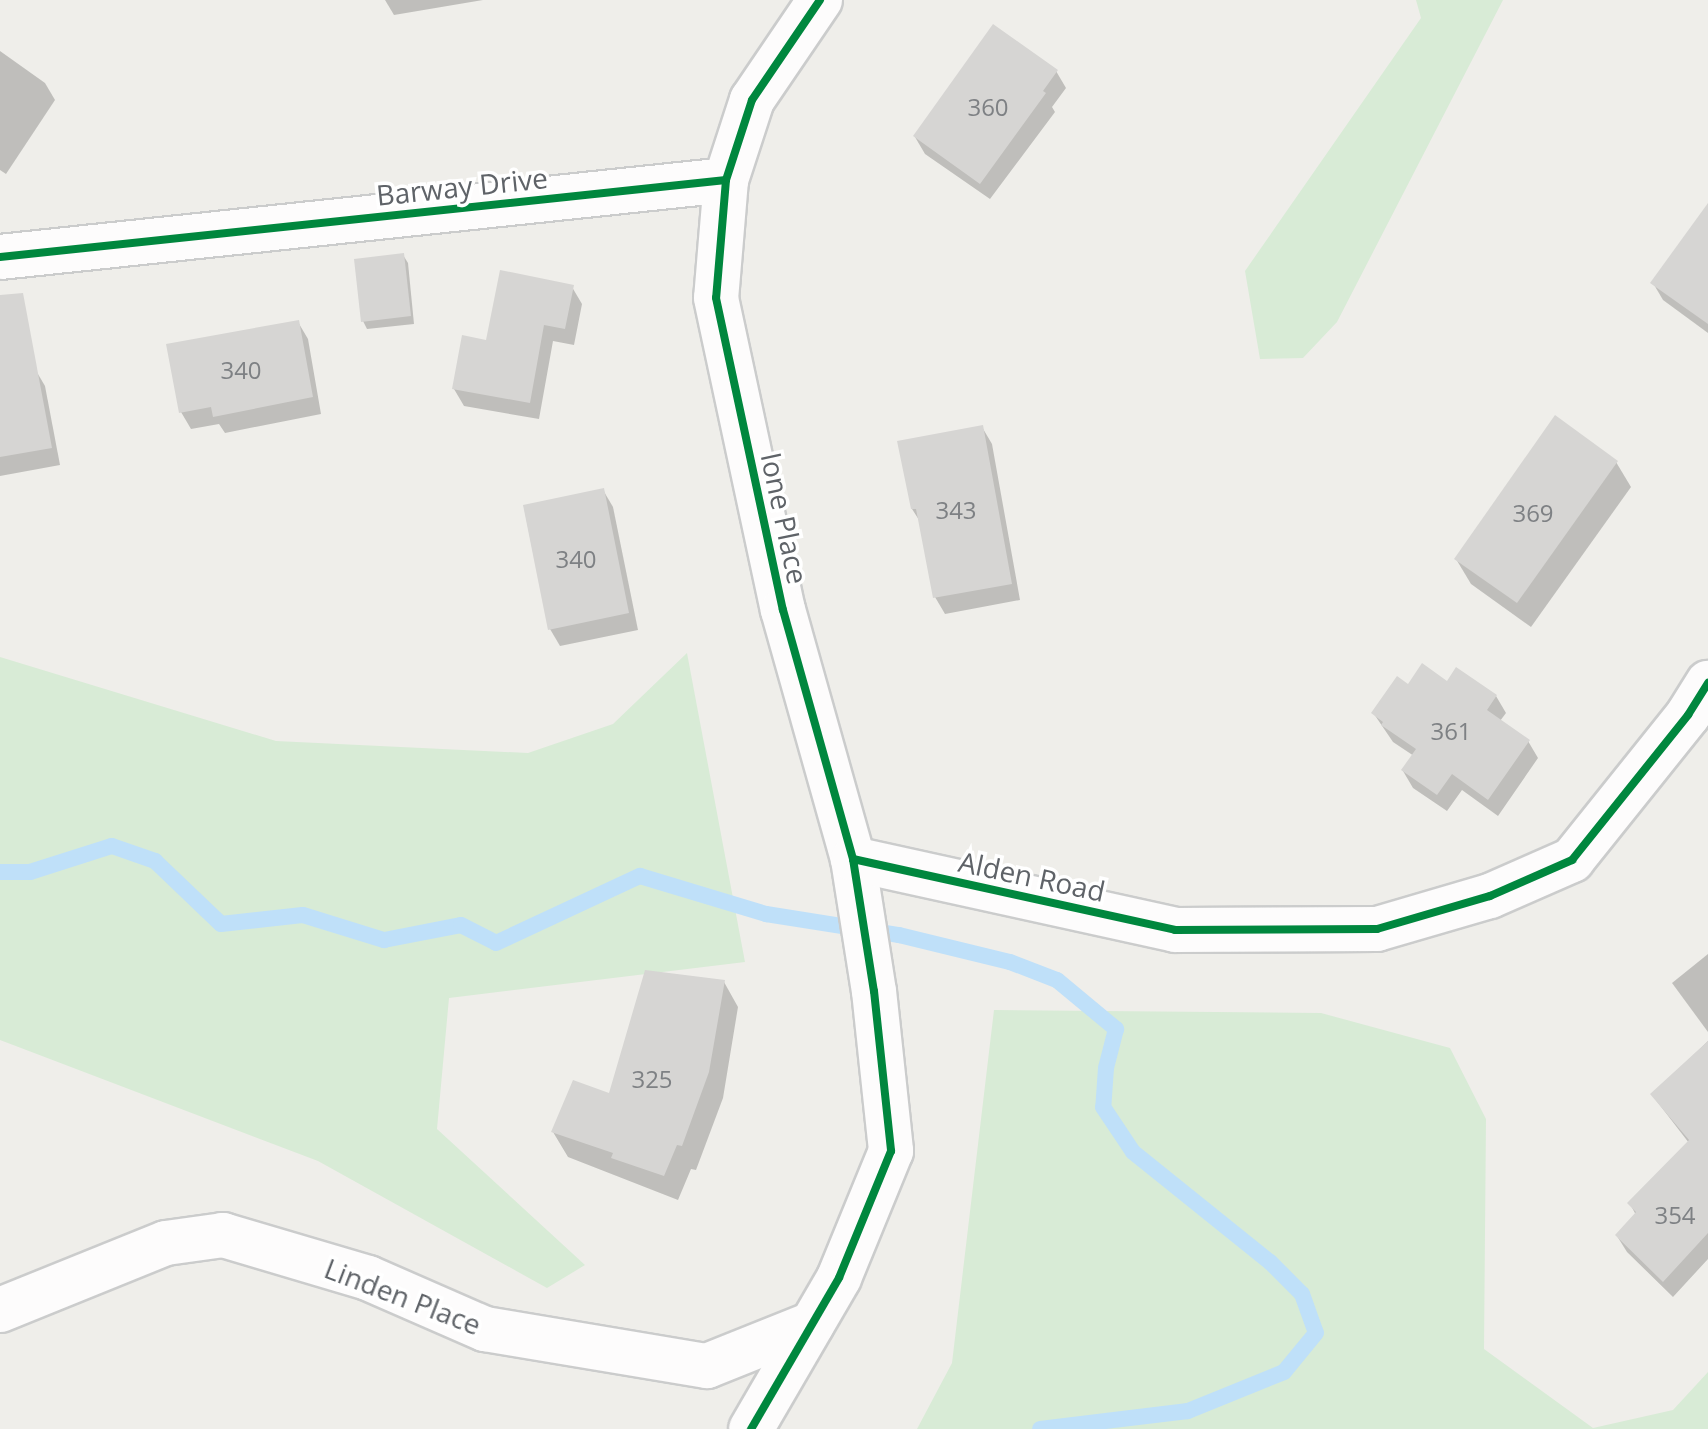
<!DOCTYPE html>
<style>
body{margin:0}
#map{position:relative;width:1708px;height:1429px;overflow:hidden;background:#efeeea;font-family:"Open Sans",sans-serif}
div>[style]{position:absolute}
.green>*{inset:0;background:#d8ebd6}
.shadow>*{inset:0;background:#0003}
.stream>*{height:16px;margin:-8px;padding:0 8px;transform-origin:8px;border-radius:8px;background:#bfe0f9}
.building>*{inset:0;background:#d6d5d3}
.roads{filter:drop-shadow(2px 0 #cbcccc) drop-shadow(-2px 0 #cbcccc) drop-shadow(0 2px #cbcccc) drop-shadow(0 -2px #cbcccc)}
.minor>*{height:44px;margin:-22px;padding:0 22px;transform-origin:22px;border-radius:22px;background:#fdfcfc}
.cycleway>*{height:8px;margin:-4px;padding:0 4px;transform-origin:4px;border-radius:4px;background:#00873e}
span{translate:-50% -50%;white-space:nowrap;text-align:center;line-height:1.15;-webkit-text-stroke:7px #fff;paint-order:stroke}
.number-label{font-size:24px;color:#7e8184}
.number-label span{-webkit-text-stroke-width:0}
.street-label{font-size:28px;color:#5f6368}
</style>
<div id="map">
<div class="green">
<i style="clip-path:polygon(1416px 0,1503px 0,1337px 322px,1303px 358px,1260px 359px,1245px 271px,1421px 18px)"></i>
<i style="clip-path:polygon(687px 653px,745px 962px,449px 998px,437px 1129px,585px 1265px,547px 1288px,318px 1161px,0 1040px,0 657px,276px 741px,528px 753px,613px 724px)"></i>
<i style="clip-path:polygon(994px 1010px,1321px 1013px,1450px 1048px,1486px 1119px,1484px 1349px,1593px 1428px,1673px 1410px,1708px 1372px,1708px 1429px,917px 1429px,952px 1363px)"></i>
</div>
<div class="shadow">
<i style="clip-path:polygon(385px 0,483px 0,394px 15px)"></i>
<i style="clip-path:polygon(0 51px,45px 83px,55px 100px,6px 174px,0 170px)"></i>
<i style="clip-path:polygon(1056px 71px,1066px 88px,1052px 107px,1055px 112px,990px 199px,925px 154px,915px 137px)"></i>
<i style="clip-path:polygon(1708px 207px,1708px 333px,1663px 300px,1653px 283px)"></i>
<i style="clip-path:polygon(403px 255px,408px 263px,414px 324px,367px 329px,363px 321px)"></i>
<i style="clip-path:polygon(572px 287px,582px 304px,574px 345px,553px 341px,539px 419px,464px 406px,454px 389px)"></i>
<i style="clip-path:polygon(298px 322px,308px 339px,321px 414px,225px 433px,219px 424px,191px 429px,181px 412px)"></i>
<i style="clip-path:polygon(35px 369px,45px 386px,60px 465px,0 476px,0 375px)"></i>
<i style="clip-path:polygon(982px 427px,992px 444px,1020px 600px,945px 614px,935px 597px,921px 523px,912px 509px)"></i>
<i style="clip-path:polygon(1616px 462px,1631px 487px,1531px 627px,1471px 584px,1456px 559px)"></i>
<i style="clip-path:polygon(603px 490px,613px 507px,638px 630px,560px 646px,550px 629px)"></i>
<i style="clip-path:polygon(1448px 683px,1496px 696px,1506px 713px,1500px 721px,1528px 741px,1538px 758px,1498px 816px,1462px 790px,1447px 811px,1413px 788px,1403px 771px,1414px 756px,1393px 742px,1374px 714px,1408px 687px)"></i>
<i style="clip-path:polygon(1708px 954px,1708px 1032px,1672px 983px)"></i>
<i style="clip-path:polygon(724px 982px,738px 1007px,723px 1098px,696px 1170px,691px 1169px,678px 1200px,568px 1157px,553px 1132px,610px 1096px)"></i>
<i style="clip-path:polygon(1708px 1041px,1708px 1259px,1673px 1297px,1627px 1252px,1617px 1236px,1636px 1215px,1630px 1204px,1689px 1143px,1652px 1095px)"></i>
</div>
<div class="stream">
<i style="left:0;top:872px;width:30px"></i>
<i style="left:30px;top:872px;width:86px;rotate:-17.6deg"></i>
<i style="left:112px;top:846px;width:46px;rotate:19.2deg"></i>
<i style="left:155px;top:861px;width:91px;rotate:43.7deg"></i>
<i style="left:221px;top:924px;width:82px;rotate:-6.3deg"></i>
<i style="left:303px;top:915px;width:85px;rotate:17.2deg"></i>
<i style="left:384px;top:940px;width:78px;rotate:-11deg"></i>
<i style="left:461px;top:925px;width:39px;rotate:27deg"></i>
<i style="left:496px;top:943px;width:159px;rotate:-25deg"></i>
<i style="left:640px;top:876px;width:132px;rotate:16.8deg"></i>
<i style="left:766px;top:914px;width:135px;rotate:9deg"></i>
<i style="left:899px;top:935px;width:114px;rotate:13.7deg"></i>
<i style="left:1010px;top:962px;width:50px;rotate:21deg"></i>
<i style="left:1057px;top:980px;width:77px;rotate:39.7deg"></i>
<i style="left:1116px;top:1029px;width:40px;rotate:104.4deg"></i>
<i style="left:1106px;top:1068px;width:39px;rotate:94deg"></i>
<i style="left:1103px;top:1107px;width:54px;rotate:56.3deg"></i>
<i style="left:1133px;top:1152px;width:176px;rotate:38.8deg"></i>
<i style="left:1270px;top:1262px;width:45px;rotate:45deg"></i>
<i style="left:1302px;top:1294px;width:41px;rotate:70.3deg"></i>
<i style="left:1316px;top:1333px;width:50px;rotate:129.4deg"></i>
<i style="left:1284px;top:1372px;width:104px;rotate:157.9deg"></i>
<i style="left:1188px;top:1411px;width:149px;rotate:173.1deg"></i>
</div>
<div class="building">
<i style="clip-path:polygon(993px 24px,1058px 70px,1043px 91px,1046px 93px,980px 184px,913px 136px)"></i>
<i style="clip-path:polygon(1708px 203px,1708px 324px,1650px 283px)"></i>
<i style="clip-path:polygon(404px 253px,411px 316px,361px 322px,354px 259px)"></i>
<i style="clip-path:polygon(500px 270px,574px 285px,565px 329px,544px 325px,530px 403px,452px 389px,462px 335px,486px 340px)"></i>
<i style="clip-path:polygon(23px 293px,52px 448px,0 457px,0 295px)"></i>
<i style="clip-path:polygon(299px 320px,313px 397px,213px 417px,211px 407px,179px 413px,166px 344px)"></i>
<i style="clip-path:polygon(1555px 415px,1618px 461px,1517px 603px,1454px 559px)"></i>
<i style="clip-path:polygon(983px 425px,1012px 584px,933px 598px,916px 509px,911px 509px,897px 441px)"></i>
<i style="clip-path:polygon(604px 488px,629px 613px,548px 630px,523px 505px)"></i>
<i style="clip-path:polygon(1422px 663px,1447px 681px,1456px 667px,1497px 695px,1487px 710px,1530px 740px,1488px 800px,1452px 774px,1437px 795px,1401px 770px,1416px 749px,1381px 725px,1383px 722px,1371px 713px,1397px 676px,1408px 684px)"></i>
<i style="clip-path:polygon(645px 970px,725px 980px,709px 1072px,682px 1146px,677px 1145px,664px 1176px,611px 1158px,613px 1153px,551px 1132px,573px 1080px,609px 1093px)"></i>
<i style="clip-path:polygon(1708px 1041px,1708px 1233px,1663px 1282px,1615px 1235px,1636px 1212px,1627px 1203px,1689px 1140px,1650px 1094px)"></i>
</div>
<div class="roads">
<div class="minor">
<i style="left:726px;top:180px;width:118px;rotate:94.8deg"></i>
<i style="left:716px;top:298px;width:319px;rotate:77.9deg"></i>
<i style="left:783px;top:610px;width:259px;rotate:74.3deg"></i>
<i style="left:853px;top:859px;width:134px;rotate:81deg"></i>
<i style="left:874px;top:991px;width:161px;rotate:83.9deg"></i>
<i style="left:891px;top:1151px;width:137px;rotate:112.3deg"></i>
<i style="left:839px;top:1278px;width:175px;rotate:120.2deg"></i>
<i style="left:0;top:257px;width:730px;rotate:-6.05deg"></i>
<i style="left:726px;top:180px;width:84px;rotate:-72deg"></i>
<i style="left:752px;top:100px;width:121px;rotate:-55.8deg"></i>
<i style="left:853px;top:859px;width:330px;rotate:12.4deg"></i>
<i style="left:1175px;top:930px;width:202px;rotate:-0.3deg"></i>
<i style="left:1377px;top:929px;width:118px;rotate:-16.3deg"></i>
<i style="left:1490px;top:896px;width:90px;rotate:-23.7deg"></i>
<i style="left:1572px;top:860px;width:186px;rotate:-51.3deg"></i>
<i style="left:1688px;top:715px;width:38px;rotate:-58deg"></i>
<i style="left:0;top:1310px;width:179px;rotate:-22deg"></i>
<i style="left:166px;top:1243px;width:58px;rotate:-8deg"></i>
<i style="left:223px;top:1235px;width:151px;rotate:16.5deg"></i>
<i style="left:368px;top:1278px;width:128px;rotate:23.6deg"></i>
<i style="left:485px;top:1329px;width:225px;rotate:9.5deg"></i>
<i style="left:707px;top:1366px;width:113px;rotate:-21.8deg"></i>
</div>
</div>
<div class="cycleway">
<i style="left:726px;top:180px;width:118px;rotate:94.8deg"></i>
<i style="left:716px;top:298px;width:319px;rotate:77.9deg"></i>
<i style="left:783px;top:610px;width:259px;rotate:74.3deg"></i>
<i style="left:853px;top:859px;width:134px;rotate:81deg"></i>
<i style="left:874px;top:991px;width:161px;rotate:83.9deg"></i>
<i style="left:891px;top:1151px;width:137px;rotate:112.3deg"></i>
<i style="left:839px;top:1278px;width:175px;rotate:120.2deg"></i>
<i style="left:0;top:257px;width:730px;rotate:-6.05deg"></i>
<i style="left:726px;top:180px;width:84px;rotate:-72deg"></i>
<i style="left:752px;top:100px;width:121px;rotate:-55.8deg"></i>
<i style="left:853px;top:859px;width:330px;rotate:12.4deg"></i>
<i style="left:1175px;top:930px;width:202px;rotate:-0.3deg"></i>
<i style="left:1377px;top:929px;width:118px;rotate:-16.3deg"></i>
<i style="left:1490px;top:896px;width:90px;rotate:-23.7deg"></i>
<i style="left:1572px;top:860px;width:186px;rotate:-51.3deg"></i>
<i style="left:1688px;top:715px;width:38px;rotate:-58deg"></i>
</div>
<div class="number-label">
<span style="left:988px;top:107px">360</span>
<span style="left:241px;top:370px">340</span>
<span style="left:956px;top:510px">343</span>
<span style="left:1533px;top:513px">369</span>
<span style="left:576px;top:559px">340</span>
<span style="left:1451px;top:731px">361</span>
<span style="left:652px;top:1079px">325</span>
<span style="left:1675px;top:1215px">354</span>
</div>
<div class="street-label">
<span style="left:462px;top:186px;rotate:-6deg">Barway Drive</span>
<span style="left:785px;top:518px;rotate:78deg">Ione Place</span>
<span style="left:1032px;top:876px;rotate:12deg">Alden Road</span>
<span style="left:403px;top:1296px;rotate:21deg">Linden Place</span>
</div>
</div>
